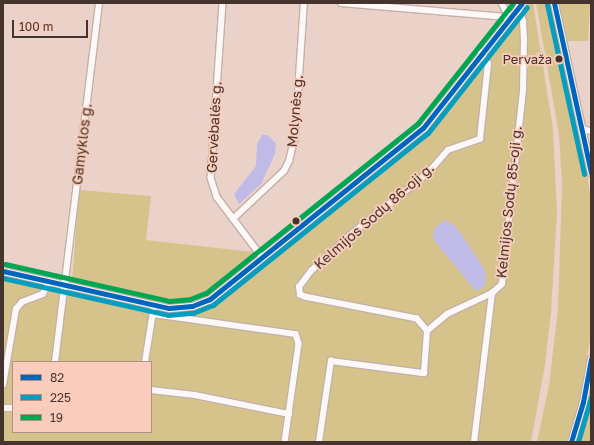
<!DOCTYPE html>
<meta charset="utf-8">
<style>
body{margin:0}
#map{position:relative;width:594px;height:445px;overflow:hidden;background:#ebd2c9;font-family:"Golos Text",sans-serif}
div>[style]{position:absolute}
.green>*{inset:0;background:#d6c38b}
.water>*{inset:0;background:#bfbae6}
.roads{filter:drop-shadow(1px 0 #c3b0a9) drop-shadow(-1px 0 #c3b0a9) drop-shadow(0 1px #c3b0a9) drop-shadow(0 -1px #c3b0a9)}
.street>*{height:5.5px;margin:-2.75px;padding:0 2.75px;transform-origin:2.75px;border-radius:2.75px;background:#fcf8f7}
.secondary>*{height:7px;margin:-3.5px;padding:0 3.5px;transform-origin:3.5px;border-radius:3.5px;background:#fcf8f7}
.bus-1>*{height:5px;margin:-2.5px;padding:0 2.5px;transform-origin:2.5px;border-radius:2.5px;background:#0065bd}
.bus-2>*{height:5px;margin:-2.5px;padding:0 2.5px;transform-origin:2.5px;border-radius:2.5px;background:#079dbe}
.bus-3>*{height:5px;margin:-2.5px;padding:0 2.5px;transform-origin:2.5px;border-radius:2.5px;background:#00a651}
.dots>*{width:11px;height:11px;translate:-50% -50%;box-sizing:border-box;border:2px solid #f9ccbb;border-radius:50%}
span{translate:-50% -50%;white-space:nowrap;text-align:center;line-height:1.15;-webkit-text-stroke:3.5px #f9ccbb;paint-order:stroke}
.bus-label{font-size:13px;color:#45332d}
.right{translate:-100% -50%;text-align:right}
.street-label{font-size:14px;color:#45332d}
.frame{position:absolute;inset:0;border:4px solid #45332d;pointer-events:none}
.legend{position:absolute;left:12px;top:361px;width:140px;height:72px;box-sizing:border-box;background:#f9ccbb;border:1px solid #b18f82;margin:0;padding:5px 7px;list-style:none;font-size:12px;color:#45332d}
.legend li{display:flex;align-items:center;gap:8px;height:20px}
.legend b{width:20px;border:1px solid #b18f82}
.scale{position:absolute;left:12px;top:20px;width:76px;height:18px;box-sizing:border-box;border:2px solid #45332d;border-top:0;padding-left:5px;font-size:12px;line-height:14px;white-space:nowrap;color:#45332d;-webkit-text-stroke:3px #f9ccbb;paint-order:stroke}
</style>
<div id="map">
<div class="green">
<i style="clip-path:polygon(evenodd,529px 3px,533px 3px,553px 129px,557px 213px,551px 312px,545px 365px,531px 442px,3px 442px,3px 276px,176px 311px,192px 309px,212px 302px,234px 287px,440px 120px,504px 28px,529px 3px,460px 233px,486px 272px,479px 290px,475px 290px,433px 239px,460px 233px,529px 3px,13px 362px,151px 362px,151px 432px,13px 432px,13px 362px)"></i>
<i style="clip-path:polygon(536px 3px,551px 3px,562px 67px,568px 81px,585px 159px,591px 201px,591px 334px,580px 398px,568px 442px,537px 442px,549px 385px,558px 309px,562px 185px,559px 134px)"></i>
<i style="clip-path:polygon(557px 3px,590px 3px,588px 41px,566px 41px)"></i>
<i style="clip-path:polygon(79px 190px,151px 196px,146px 240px,263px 253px,211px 294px,187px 303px,154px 302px,72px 281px)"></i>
<i style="clip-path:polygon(591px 377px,591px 442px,574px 442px)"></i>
</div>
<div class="water">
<i style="clip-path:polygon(262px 135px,267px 135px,276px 143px,275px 154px,261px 184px,239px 204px,234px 194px,256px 166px,257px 144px)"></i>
<i style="clip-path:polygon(444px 220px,453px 224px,460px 232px,486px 272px,485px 286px,479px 290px,475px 290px,433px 239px,434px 229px)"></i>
</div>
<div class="roads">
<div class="street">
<i style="left:223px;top:3px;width:175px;rotate:93.9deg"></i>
<i style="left:211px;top:178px;width:20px;rotate:72deg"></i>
<i style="left:217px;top:197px;width:76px;rotate:53deg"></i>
<i style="left:341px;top:3px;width:169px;rotate:4.8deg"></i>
<i style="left:502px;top:3px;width:16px;rotate:63deg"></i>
<i style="left:582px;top:129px;width:9px;rotate:13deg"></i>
<i style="left:233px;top:219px;width:70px;rotate:-43.3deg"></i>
<i style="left:284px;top:171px;width:11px;rotate:-63deg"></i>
<i style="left:289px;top:161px;width:25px;rotate:-76deg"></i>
<i style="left:295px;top:137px;width:134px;rotate:-86.2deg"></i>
<i style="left:153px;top:314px;width:144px;rotate:8deg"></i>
<i style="left:296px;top:334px;width:10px;rotate:73deg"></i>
<i style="left:299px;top:344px;width:99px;rotate:98.1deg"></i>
<i style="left:427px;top:331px;width:16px;rotate:-130deg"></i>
<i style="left:417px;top:319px;width:114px;rotate:-168.9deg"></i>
<i style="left:305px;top:297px;width:5px;rotate:-158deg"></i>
<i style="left:300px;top:295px;width:8px;rotate:-97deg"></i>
<i style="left:299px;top:287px;width:20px;rotate:-53deg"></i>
<i style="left:311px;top:271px;width:52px;rotate:-42.6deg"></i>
<i style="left:349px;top:236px;width:101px;rotate:-38.6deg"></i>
<i style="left:428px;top:173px;width:30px;rotate:-49deg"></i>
<i style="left:448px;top:150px;width:34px;rotate:-19deg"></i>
<i style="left:480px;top:139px;width:75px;rotate:-83.9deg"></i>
<i style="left:488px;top:64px;width:13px;rotate:-122deg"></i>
<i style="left:55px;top:362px;width:362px;rotate:-83deg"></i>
<i style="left:145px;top:362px;width:57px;rotate:-80.9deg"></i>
<i style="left:3px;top:385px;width:77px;rotate:-80.3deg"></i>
<i style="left:16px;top:309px;width:9px;rotate:-49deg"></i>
<i style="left:22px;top:302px;width:22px;rotate:-21deg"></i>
<i style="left:43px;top:294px;width:14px;rotate:-65deg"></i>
<i style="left:151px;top:390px;width:44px;rotate:6.5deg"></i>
<i style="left:195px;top:395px;width:96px;rotate:11.4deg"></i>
<i style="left:3px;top:408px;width:10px"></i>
<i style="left:319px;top:442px;width:82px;rotate:-81.6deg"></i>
<i style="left:331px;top:361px;width:94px;rotate:7.4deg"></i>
<i style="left:424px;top:373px;width:42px;rotate:-85.9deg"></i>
<i style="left:427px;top:331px;width:26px;rotate:-40deg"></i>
<i style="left:447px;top:314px;width:50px;rotate:-25deg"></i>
<i style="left:492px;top:293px;width:13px;rotate:-42deg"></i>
<i style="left:502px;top:284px;width:195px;rotate:-83.8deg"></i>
<i style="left:523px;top:90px;width:50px;rotate:-88.9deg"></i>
<i style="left:524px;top:40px;width:19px;rotate:-93deg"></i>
<i style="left:523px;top:21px;width:15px;rotate:-110deg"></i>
<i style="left:474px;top:442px;width:150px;rotate:-83.1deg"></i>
</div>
<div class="secondary">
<i style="left:554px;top:3px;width:174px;rotate:77.7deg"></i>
<i style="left:3px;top:271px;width:170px;rotate:12.6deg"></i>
<i style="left:169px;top:308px;width:23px;rotate:-5deg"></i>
<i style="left:192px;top:306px;width:19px;rotate:-21deg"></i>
<i style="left:210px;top:299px;width:273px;rotate:-38.8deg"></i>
<i style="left:423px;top:128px;width:159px;rotate:-51.6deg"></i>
<i style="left:571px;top:442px;width:42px;rotate:-73.3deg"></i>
<i style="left:583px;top:402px;width:44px;rotate:-79.5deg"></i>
</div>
</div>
<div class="bus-1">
<i style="left:554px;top:3px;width:174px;rotate:77.7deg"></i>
<i style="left:3px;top:271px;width:170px;rotate:12.6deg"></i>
<i style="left:169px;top:308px;width:23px;rotate:-5deg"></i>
<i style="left:192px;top:306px;width:19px;rotate:-21deg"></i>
<i style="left:210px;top:299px;width:273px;rotate:-38.8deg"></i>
<i style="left:423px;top:128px;width:159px;rotate:-51.6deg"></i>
<i style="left:571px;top:442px;width:42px;rotate:-73.3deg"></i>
<i style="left:583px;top:402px;width:44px;rotate:-79.5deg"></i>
</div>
<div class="bus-2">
<i style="left:547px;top:4px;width:174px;rotate:77.7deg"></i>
<i style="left:3px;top:278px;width:169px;rotate:12.6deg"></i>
<i style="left:168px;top:315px;width:25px;rotate:-5deg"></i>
<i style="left:193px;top:313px;width:22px;rotate:-22deg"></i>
<i style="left:213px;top:305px;width:275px;rotate:-38.7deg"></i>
<i style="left:428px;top:133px;width:160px;rotate:-51.8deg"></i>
<i style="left:578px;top:442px;width:47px;rotate:-73.9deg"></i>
</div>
<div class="bus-3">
<i style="left:5px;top:264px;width:168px;rotate:12.7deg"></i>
<i style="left:169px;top:301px;width:21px;rotate:-5deg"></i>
<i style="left:190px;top:299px;width:17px;rotate:-21deg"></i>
<i style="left:206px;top:293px;width:272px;rotate:-38.7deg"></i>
<i style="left:418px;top:123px;width:153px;rotate:-51.6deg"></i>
</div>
<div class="dots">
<i style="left:559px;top:59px;background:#45332d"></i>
<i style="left:296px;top:221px;background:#45332d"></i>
</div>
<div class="bus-label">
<span class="right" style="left:552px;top:59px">Pervaža</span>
</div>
<div class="street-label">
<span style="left:295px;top:111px;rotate:-85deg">Molynės g.</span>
<span style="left:214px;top:127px;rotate:-87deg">Gervėbalės g.</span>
<span style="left:82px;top:144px;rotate:-83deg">Gamyklos g.</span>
<span style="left:509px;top:202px;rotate:-84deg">Kelmijos Sodų 85-oji g.</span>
<span style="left:374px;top:216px;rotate:-41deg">Kelmijos Sodų 86-oji g.</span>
</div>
<div class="frame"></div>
<ul class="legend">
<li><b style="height:5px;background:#0065bd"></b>82</li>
<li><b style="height:5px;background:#079dbe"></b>225</li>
<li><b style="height:5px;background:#00a651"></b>19</li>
</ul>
<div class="scale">100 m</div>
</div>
